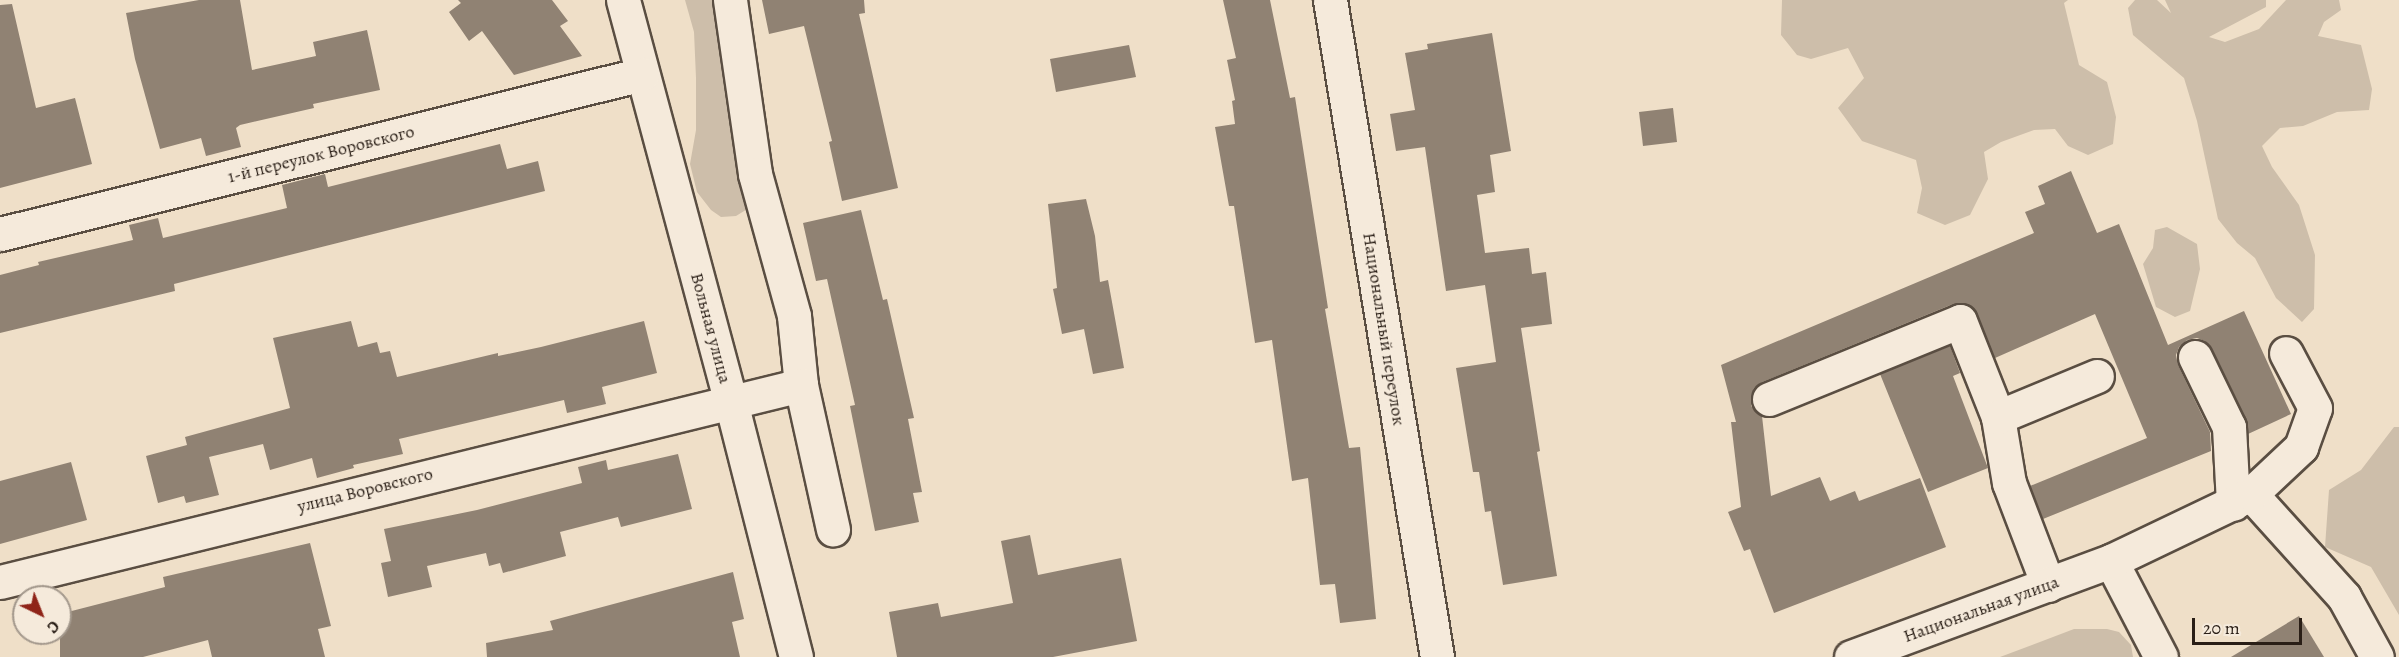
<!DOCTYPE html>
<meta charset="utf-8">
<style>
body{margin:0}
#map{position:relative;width:2399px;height:657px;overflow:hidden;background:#efdfc8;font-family:Alegreya,serif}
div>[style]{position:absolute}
.green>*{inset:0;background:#cdbeaa}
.building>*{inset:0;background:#908273}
.roads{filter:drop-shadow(2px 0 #5a4e42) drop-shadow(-2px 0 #5a4e42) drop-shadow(0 2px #5a4e42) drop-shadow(0 -2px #5a4e42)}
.minor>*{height:33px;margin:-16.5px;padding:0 16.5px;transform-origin:16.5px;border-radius:16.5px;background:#f5eadb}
span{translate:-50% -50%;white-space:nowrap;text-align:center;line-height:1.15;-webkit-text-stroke:6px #f5eadb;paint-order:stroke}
.street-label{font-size:18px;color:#291e16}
.north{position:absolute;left:12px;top:585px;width:60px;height:60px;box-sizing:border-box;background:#f5eadb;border:2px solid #a3988c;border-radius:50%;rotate:137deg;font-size:16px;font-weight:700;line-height:24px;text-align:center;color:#291e16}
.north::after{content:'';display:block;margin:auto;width:21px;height:27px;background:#8f2418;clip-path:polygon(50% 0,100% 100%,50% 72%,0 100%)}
.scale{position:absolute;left:2192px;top:618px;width:110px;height:27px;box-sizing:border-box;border:3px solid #291e16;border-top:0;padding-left:8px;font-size:18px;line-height:21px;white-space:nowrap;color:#291e16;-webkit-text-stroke:4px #f5eadb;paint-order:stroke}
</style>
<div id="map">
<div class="green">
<i style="clip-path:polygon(685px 0,750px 0,762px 154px,749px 208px,736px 216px,721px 217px,711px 210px,697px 192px,690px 164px,696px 130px,696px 78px,694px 32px)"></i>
<i style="clip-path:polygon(1782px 0,2068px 0,2064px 3px,2079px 65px,2107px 82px,2116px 117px,2113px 144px,2088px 155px,2068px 146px,2055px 129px,2034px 130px,2001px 142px,1984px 152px,1988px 179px,1970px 215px,1945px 225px,1917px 213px,1922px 188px,1916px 160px,1862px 141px,1838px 108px,1864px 78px,1848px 48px,1811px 59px,1797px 55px,1781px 35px)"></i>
<i style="clip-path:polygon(2135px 0,2157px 0,2171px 13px,2165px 0,2266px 0,2266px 7px,2209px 37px,2225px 42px,2259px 29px,2286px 0,2339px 0,2341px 10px,2324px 22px,2318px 36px,2361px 45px,2372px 89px,2369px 110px,2337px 112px,2303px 126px,2280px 128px,2262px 146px,2272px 167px,2299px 205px,2315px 255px,2314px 309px,2302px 322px,2276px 298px,2255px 258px,2237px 243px,2218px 219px,2197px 121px,2184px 78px,2133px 35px,2128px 8px)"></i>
<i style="clip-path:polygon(2167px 227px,2197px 244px,2200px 269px,2190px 311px,2175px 317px,2156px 307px,2143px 264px,2153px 248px,2155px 230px)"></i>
<i style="clip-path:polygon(2394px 427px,2399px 427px,2399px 615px,2371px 567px,2325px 547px,2329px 490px,2361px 470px)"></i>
<i style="clip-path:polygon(2074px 629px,2107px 629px,2119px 632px,2131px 645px,2133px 657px,2000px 657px)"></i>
</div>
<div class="building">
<i style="clip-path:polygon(199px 0,240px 0,252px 70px,316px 56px,313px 42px,367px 30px,380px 90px,313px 104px,314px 108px,240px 125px,236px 128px,241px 147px,206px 156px,201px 138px,160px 149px,135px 59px,126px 13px)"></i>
<i style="clip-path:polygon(458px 0,552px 0,568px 21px,560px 26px,582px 56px,514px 75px,482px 31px,469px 41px,449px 12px,461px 3px)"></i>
<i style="clip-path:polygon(762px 0,864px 0,865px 13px,859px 14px,898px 188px,842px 201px,829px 142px,832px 141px,804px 26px,769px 34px)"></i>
<i style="clip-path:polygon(1223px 0,1270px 0,1290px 98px,1295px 97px,1328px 308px,1325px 309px,1349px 448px,1360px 447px,1376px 619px,1340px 623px,1335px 584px,1320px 585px,1308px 478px,1292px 481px,1272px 340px,1255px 343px,1234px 206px,1229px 206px,1215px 127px,1235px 124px,1232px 101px,1235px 100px,1227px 60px,1236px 58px)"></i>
<i style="clip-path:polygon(12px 4px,36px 108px,75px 98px,92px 164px,0 188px,0 5px)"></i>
<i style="clip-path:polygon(1492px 33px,1511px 151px,1490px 155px,1495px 192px,1477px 195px,1485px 253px,1529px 248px,1532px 274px,1546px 272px,1552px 324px,1521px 328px,1540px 451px,1537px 452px,1557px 576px,1503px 585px,1491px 511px,1485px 512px,1479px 472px,1473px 472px,1456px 368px,1496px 362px,1485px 285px,1446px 291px,1425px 147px,1396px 151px,1390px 114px,1415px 110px,1405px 53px,1428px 49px,1427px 44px)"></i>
<i style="clip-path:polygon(1129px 45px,1136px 77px,1056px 92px,1050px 59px)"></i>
<i style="clip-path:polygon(1673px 108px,1677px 142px,1643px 146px,1639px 112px)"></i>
<i style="clip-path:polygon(500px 144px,507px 169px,538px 161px,545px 191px,174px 284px,175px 291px,0 333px,0 275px,39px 265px,38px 262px,133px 240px,129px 225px,158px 218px,163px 238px,287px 208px,282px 185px,325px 174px,328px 187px)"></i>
<i style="clip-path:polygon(2071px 171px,2097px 233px,2119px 224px,2168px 345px,2244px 311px,2291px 414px,2248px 434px,2246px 419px,2212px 349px,2205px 341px,2197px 338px,2187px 340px,2179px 347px,2176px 355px,2178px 365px,2210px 432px,2211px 451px,2043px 519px,2030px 486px,2147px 438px,2095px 314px,1995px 358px,1972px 307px,1963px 303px,1953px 304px,1762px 382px,1754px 388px,1751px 396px,1751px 406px,1762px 416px,1771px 496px,1820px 477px,1830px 501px,1855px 491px,1859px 501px,1920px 478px,1946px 547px,1774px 613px,1750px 549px,1744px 551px,1728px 512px,1741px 507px,1731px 422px,1736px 422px,1721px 365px,2034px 233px,2025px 212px,2045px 204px,2038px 186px)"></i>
<i style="clip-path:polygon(1086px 199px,1095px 236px,1100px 282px,1108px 280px,1124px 368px,1093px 374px,1084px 329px,1062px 334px,1053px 289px,1057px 288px,1048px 204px)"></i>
<i style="clip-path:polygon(861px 210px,883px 300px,887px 299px,914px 418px,908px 419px,922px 492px,913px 493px,919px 522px,875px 531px,850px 406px,855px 405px,827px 279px,816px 281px,803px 223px)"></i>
<i style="clip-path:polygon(351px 321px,358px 347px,377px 342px,380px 353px,390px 351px,397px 377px,498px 353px,498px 356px,541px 347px,644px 321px,657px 373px,602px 387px,606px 404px,567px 413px,564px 400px,399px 439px,403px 454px,353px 465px,354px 468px,317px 478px,312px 458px,270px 470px,263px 444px,209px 457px,219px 495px,186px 503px,184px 496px,158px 503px,146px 456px,187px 445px,185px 437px,290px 408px,273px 338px)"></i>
<i style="clip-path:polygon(1950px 346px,1960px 373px,1953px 376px,1988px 468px,1928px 492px,1880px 374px)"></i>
<i style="clip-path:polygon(678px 454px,692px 509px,621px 527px,618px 517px,560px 532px,566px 556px,503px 573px,500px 563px,489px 566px,486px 553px,427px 566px,432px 587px,388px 597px,381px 563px,391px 561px,384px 529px,477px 510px,582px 483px,578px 467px,606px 460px,608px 470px)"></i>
<i style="clip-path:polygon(71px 462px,87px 520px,0 544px,0 481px)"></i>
<i style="clip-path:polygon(1030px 535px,1038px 575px,1121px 558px,1137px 641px,1053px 657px,897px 657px,889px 612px,938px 603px,941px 617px,1013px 603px,1001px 541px)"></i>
<i style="clip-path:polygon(310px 543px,331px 626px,318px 629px,325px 657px,212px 657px,208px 640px,143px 657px,60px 657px,60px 614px,165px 587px,163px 577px)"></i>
<i style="clip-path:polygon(733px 572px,744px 619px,732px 622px,740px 657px,487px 657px,486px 643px,553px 630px,550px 621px)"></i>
<i style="clip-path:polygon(2299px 616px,2324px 657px,2231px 657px)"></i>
</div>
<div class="roads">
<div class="minor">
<i style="left:623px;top:0;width:416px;rotate:75deg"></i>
<i style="left:731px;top:402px;width:263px;rotate:75.7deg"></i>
<i style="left:730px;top:0;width:176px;rotate:81.8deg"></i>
<i style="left:755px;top:174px;width:147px;rotate:74.6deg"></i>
<i style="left:794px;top:316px;width:69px;rotate:84.2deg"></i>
<i style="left:1330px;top:0;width:666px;rotate:80.75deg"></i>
<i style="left:0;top:234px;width:662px;rotate:-13.99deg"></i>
<i style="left:2195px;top:357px;width:78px;rotate:64.1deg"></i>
<i style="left:2229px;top:427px;width:77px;rotate:87deg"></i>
<i style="left:1769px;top:399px;width:206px;rotate:-22.2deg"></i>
<i style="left:1960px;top:321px;width:103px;rotate:68.4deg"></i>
<i style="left:2251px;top:494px;width:139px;rotate:47.9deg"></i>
<i style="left:2344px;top:597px;width:68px;rotate:61.2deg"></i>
<i style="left:2111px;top:561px;width:108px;rotate:62.5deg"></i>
<i style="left:0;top:582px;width:825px;rotate:-13.82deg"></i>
<i style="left:801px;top:385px;width:148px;rotate:77.5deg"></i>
<i style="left:2048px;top:585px;width:109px;rotate:-110.9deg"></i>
<i style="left:2009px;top:483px;width:67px;rotate:-99.5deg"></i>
<i style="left:1998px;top:417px;width:107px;rotate:-22.5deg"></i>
<i style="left:1851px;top:657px;width:277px;rotate:-20.3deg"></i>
<i style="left:2111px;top:561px;width:155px;rotate:-25.6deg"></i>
<i style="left:2251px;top:494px;width:69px;rotate:-43.2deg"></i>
<i style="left:2301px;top:447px;width:41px;rotate:-70.3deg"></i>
<i style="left:2315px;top:408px;width:62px;rotate:-117.8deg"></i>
</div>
</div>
<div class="street-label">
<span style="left:321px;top:154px;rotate:-14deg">1-й переулок Воровского</span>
<span style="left:711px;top:328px;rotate:75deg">Вольная улица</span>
<span style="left:1384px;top:329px;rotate:81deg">Национальный переулок</span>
<span style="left:365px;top:490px;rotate:-14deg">улица Воровского</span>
<span style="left:1981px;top:609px;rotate:-20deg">Национальная улица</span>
</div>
<div class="north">С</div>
<div class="scale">20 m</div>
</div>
